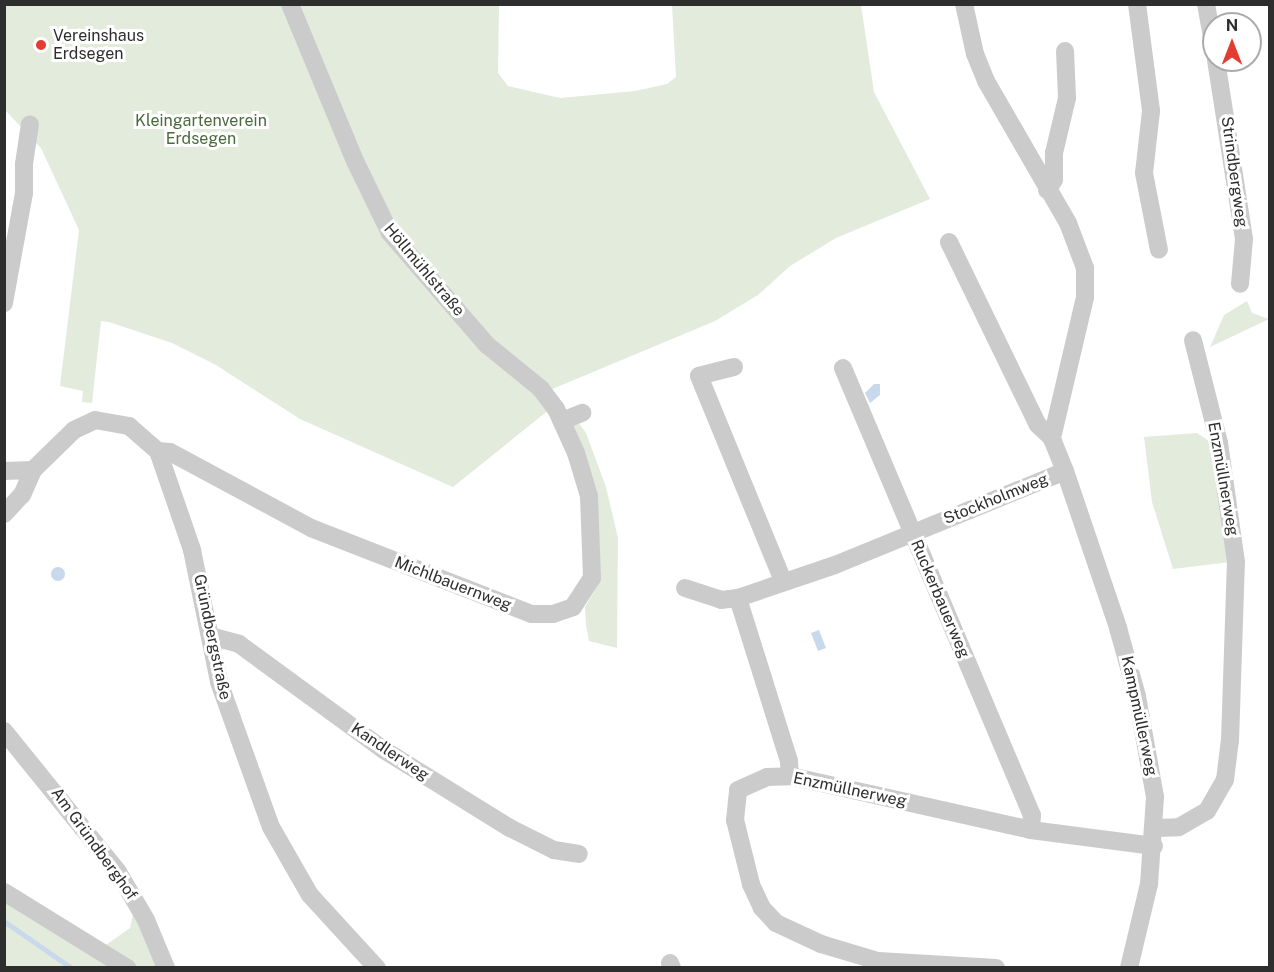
<!DOCTYPE html>
<meta charset="utf-8">
<style>
body{margin:0}
#map{position:relative;width:1274px;height:972px;overflow:hidden;background:#fff;font-family:"Public Sans",sans-serif}
div>[style]{position:absolute}
.green>*{inset:0;background:#e2ebdc}
.water>*{inset:0;background:#c8d9eb}
.round{border-radius:50%}
.stream>*{height:4.5px;margin:-2.25px;padding:0 2.25px;transform-origin:2.25px;border-radius:2.25px;background:#c8d9eb}
.minor>*{height:18px;margin:-9px;padding:0 9px;transform-origin:9px;border-radius:9px;background:#cbcbcb}
.dots>*{width:16px;height:16px;translate:-50% -50%;box-sizing:border-box;border:3px solid #fff;border-radius:50%}
span{translate:-50% -50%;white-space:nowrap;text-align:center;line-height:1.15;-webkit-text-stroke:6px #fff;paint-order:stroke}
.poi-label{font-size:16px;color:#2e2e2e}
.left{translate:0 -50%;text-align:left}
.park-label{font-size:16px;color:#4b693c}
.street-label{font-size:16px;color:#2e2e2e}
.frame{position:absolute;inset:0;border:6px solid #2e2e2e;pointer-events:none}
.north{position:absolute;left:1202px;top:12px;width:60px;height:60px;box-sizing:border-box;background:#fff;border:2px solid #ababab;border-radius:50%;rotate:0deg;font-size:16px;font-weight:700;line-height:24px;text-align:center;color:#2e2e2e}
.north::after{content:'';display:block;margin:auto;width:21px;height:27px;background:#e33c32;clip-path:polygon(50% 0,100% 100%,50% 72%,0 100%)}
</style>
<div id="map">
<div class="green">
<i style="clip-path:polygon(5px 5px,287px 5px,378px 218px,550px 409px,453px 487px,300px 419px,216px 365px,172px 343px,109px 322px,101px 321px,92px 403px,82px 402px,83px 391px,60px 386px,79px 230px,41px 148px,5px 110px)"></i>
<i style="clip-path:polygon(294px 5px,499px 5px,498px 73px,508px 86px,560px 98px,635px 91px,667px 84px,676px 77px,672px 5px,861px 5px,874px 92px,930px 199px,836px 238px,790px 266px,758px 295px,715px 321px,550px 390px,494px 346px,400px 241px)"></i>
<i style="clip-path:polygon(1247px 301px,1252px 313px,1269px 319px,1210px 347px,1224px 315px)"></i>
<i style="clip-path:polygon(578px 422px,586px 433px,606px 487px,618px 538px,617px 648px,589px 641px,586px 625px,585px 607px,595px 590px,600px 554px,598px 517px,572px 426px)"></i>
<i style="clip-path:polygon(1197px 433px,1212px 443px,1230px 562px,1173px 569px,1152px 502px,1144px 437px)"></i>
<i style="clip-path:polygon(4px 898px,118px 967px,5px 967px)"></i>
<i style="clip-path:polygon(134px 909px,160px 967px,137px 967px,103px 947px,130px 928px)"></i>
</div>
<div class="water">
<i style="clip-path:polygon(874px 384px,880px 384px,880px 395px,870px 403px,865px 393px)"></i>
<i class="round" style="left:51px;top:567px;width:14px;height:14px"></i>
<i style="clip-path:polygon(819px 630px,826px 648px,818px 651px,811px 633px)"></i>
</div>
<div class="stream">
<i style="left:4px;top:921px;width:83px;rotate:34.7deg"></i>
</div>
<div class="minor">
<i style="left:1137px;top:4px;width:108px;rotate:82.5deg"></i>
<i style="left:1151px;top:111px;width:62px;rotate:96.4deg"></i>
<i style="left:1144px;top:173px;width:78px;rotate:79deg"></i>
<i style="left:1206px;top:4px;width:45px;rotate:79.7deg"></i>
<i style="left:1216px;top:60px;width:181px;rotate:81.1deg"></i>
<i style="left:1244px;top:239px;width:45px;rotate:95.1deg"></i>
<i style="left:1047px;top:190px;width:12px;rotate:-55deg"></i>
<i style="left:1054px;top:180px;width:27px;rotate:-90deg"></i>
<i style="left:1054px;top:153px;width:57px;rotate:-76.7deg"></i>
<i style="left:1067px;top:98px;width:47px;rotate:-92.4deg"></i>
<i style="left:949px;top:242px;width:203px;rotate:64.1deg"></i>
<i style="left:1038px;top:425px;width:19px;rotate:43deg"></i>
<i style="left:4px;top:303px;width:112px;rotate:-79.7deg"></i>
<i style="left:24px;top:193px;width:29px;rotate:-90deg"></i>
<i style="left:24px;top:164px;width:40px;rotate:-81.5deg"></i>
<i style="left:734px;top:367px;width:36px;rotate:166deg"></i>
<i style="left:699px;top:376px;width:222px;rotate:67.7deg"></i>
<i style="left:843px;top:368px;width:485px;rotate:67.1deg"></i>
<i style="left:1032px;top:815px;width:15px;rotate:94deg"></i>
<i style="left:562px;top:421px;width:22px;rotate:-22deg"></i>
<i style="left:158px;top:451px;width:12px;rotate:5deg"></i>
<i style="left:170px;top:452px;width:160px;rotate:28.3deg"></i>
<i style="left:311px;top:528px;width:237px;rotate:21.3deg"></i>
<i style="left:532px;top:614px;width:21px"></i>
<i style="left:553px;top:614px;width:21px;rotate:-19deg"></i>
<i style="left:573px;top:607px;width:35px;rotate:-57deg"></i>
<i style="left:592px;top:578px;width:82px;rotate:-92.1deg"></i>
<i style="left:589px;top:496px;width:45px;rotate:-106.8deg"></i>
<i style="left:576px;top:453px;width:48px;rotate:-114.4deg"></i>
<i style="left:556px;top:409px;width:26px;rotate:-127deg"></i>
<i style="left:540px;top:388px;width:68px;rotate:-140.9deg"></i>
<i style="left:487px;top:345px;width:148px;rotate:-130.9deg"></i>
<i style="left:390px;top:233px;width:80px;rotate:-115.9deg"></i>
<i style="left:355px;top:161px;width:170px;rotate:-112.5deg"></i>
<i style="left:4px;top:471px;width:29px;rotate:-2deg"></i>
<i style="left:33px;top:470px;width:57px;rotate:-44.3deg"></i>
<i style="left:74px;top:430px;width:23px;rotate:-25deg"></i>
<i style="left:95px;top:420px;width:35px;rotate:10deg"></i>
<i style="left:129px;top:426px;width:38px;rotate:41deg"></i>
<i style="left:158px;top:451px;width:105px;rotate:71deg"></i>
<i style="left:192px;top:550px;width:135px;rotate:78.4deg"></i>
<i style="left:219px;top:682px;width:154px;rotate:70.3deg"></i>
<i style="left:271px;top:827px;width:78px;rotate:60.2deg"></i>
<i style="left:310px;top:895px;width:99px;rotate:47.5deg"></i>
<i style="left:1065px;top:471px;width:166px;rotate:71.3deg"></i>
<i style="left:1118px;top:628px;width:71px;rotate:74.4deg"></i>
<i style="left:1137px;top:696px;width:103px;rotate:79.9deg"></i>
<i style="left:1155px;top:797px;width:87px;rotate:93.9deg"></i>
<i style="left:1149px;top:884px;width:86px;rotate:103.4deg"></i>
<i style="left:4px;top:514px;width:26px;rotate:-47deg"></i>
<i style="left:22px;top:495px;width:27px;rotate:-66deg"></i>
<i style="left:685px;top:588px;width:38px;rotate:18deg"></i>
<i style="left:721px;top:600px;width:17px;rotate:-7deg"></i>
<i style="left:210px;top:636px;width:30px;rotate:15deg"></i>
<i style="left:239px;top:644px;width:180px;rotate:36.2deg"></i>
<i style="left:384px;top:750px;width:148px;rotate:31.8deg"></i>
<i style="left:510px;top:828px;width:49px;rotate:26.6deg"></i>
<i style="left:554px;top:850px;width:25px;rotate:9deg"></i>
<i style="left:4px;top:731px;width:181px;rotate:51deg"></i>
<i style="left:118px;top:872px;width:56px;rotate:59.7deg"></i>
<i style="left:146px;top:920px;width:52px;rotate:67.4deg"></i>
<i style="left:790px;top:776px;width:15px;rotate:-94deg"></i>
<i style="left:789px;top:761px;width:171px;rotate:-107.4deg"></i>
<i style="left:738px;top:598px;width:102px;rotate:-18.8deg"></i>
<i style="left:835px;top:565px;width:248px;rotate:-22.2deg"></i>
<i style="left:1065px;top:471px;width:35px;rotate:-112deg"></i>
<i style="left:1052px;top:438px;width:145px;rotate:-76.8deg"></i>
<i style="left:1085px;top:297px;width:29px;rotate:-90deg"></i>
<i style="left:1085px;top:268px;width:48px;rotate:-110.7deg"></i>
<i style="left:1068px;top:223px;width:164px;rotate:-120deg"></i>
<i style="left:986px;top:81px;width:29px;rotate:-112deg"></i>
<i style="left:975px;top:54px;width:51px;rotate:-102.4deg"></i>
<i style="left:1156px;top:828px;width:23px;rotate:-2deg"></i>
<i style="left:1179px;top:827px;width:32px;rotate:-30deg"></i>
<i style="left:1207px;top:811px;width:36px;rotate:-60deg"></i>
<i style="left:1225px;top:780px;width:39px;rotate:-83deg"></i>
<i style="left:1230px;top:741px;width:179px;rotate:-88.1deg"></i>
<i style="left:1236px;top:562px;width:120px;rotate:-98.1deg"></i>
<i style="left:1219px;top:443px;width:106px;rotate:-104.2deg"></i>
<i style="left:4px;top:892px;width:145px;rotate:31.7deg"></i>
<i style="left:670px;top:963px;width:5px;rotate:68deg"></i>
<i style="left:996px;top:968px;width:118px;rotate:-176.6deg"></i>
<i style="left:878px;top:961px;width:59px;rotate:-163.4deg"></i>
<i style="left:821px;top:944px;width:50px;rotate:-155deg"></i>
<i style="left:776px;top:923px;width:21px;rotate:-133deg"></i>
<i style="left:762px;top:908px;width:26px;rotate:-115deg"></i>
<i style="left:751px;top:884px;width:66px;rotate:-104deg"></i>
<i style="left:735px;top:820px;width:30px;rotate:-84deg"></i>
<i style="left:738px;top:790px;width:32px;rotate:-24deg"></i>
<i style="left:767px;top:777px;width:23px;rotate:-2deg"></i>
<i style="left:790px;top:776px;width:247px;rotate:12.6deg"></i>
<i style="left:1031px;top:830px;width:124px;rotate:7.4deg"></i>
</div>
<div class="dots">
<i style="left:41px;top:45px;background:#e33c32"></i>
</div>
<div class="poi-label">
<span class="left" style="left:53px;top:45px">Vereinshaus<br>Erdsegen</span>
</div>
<div class="park-label">
<span style="left:201px;top:130px">Kleingartenverein<br>Erdsegen</span>
</div>
<div class="street-label">
<span style="left:1234px;top:172px;rotate:82deg">Strindbergweg</span>
<span style="left:424px;top:270px;rotate:50deg">Höllmühlstraße</span>
<span style="left:1223px;top:479px;rotate:80deg">Enzmüllnerweg</span>
<span style="left:996px;top:499px;rotate:-22deg">Stockholmweg</span>
<span style="left:453px;top:584px;rotate:21deg">Michlbauernweg</span>
<span style="left:940px;top:599px;rotate:67deg">Ruckerbauerweg</span>
<span style="left:212px;top:637px;rotate:78deg">Gründbergstraße</span>
<span style="left:1139px;top:716px;rotate:78deg">Kampmüllerweg</span>
<span style="left:390px;top:752px;rotate:34deg">Kandlerweg</span>
<span style="left:850px;top:790px;rotate:12deg">Enzmüllnerweg</span>
<span style="left:94px;top:844px;rotate:54deg">Am Gründberghof</span>
</div>
<div class="frame"></div>
<div class="north">N</div>
</div>
